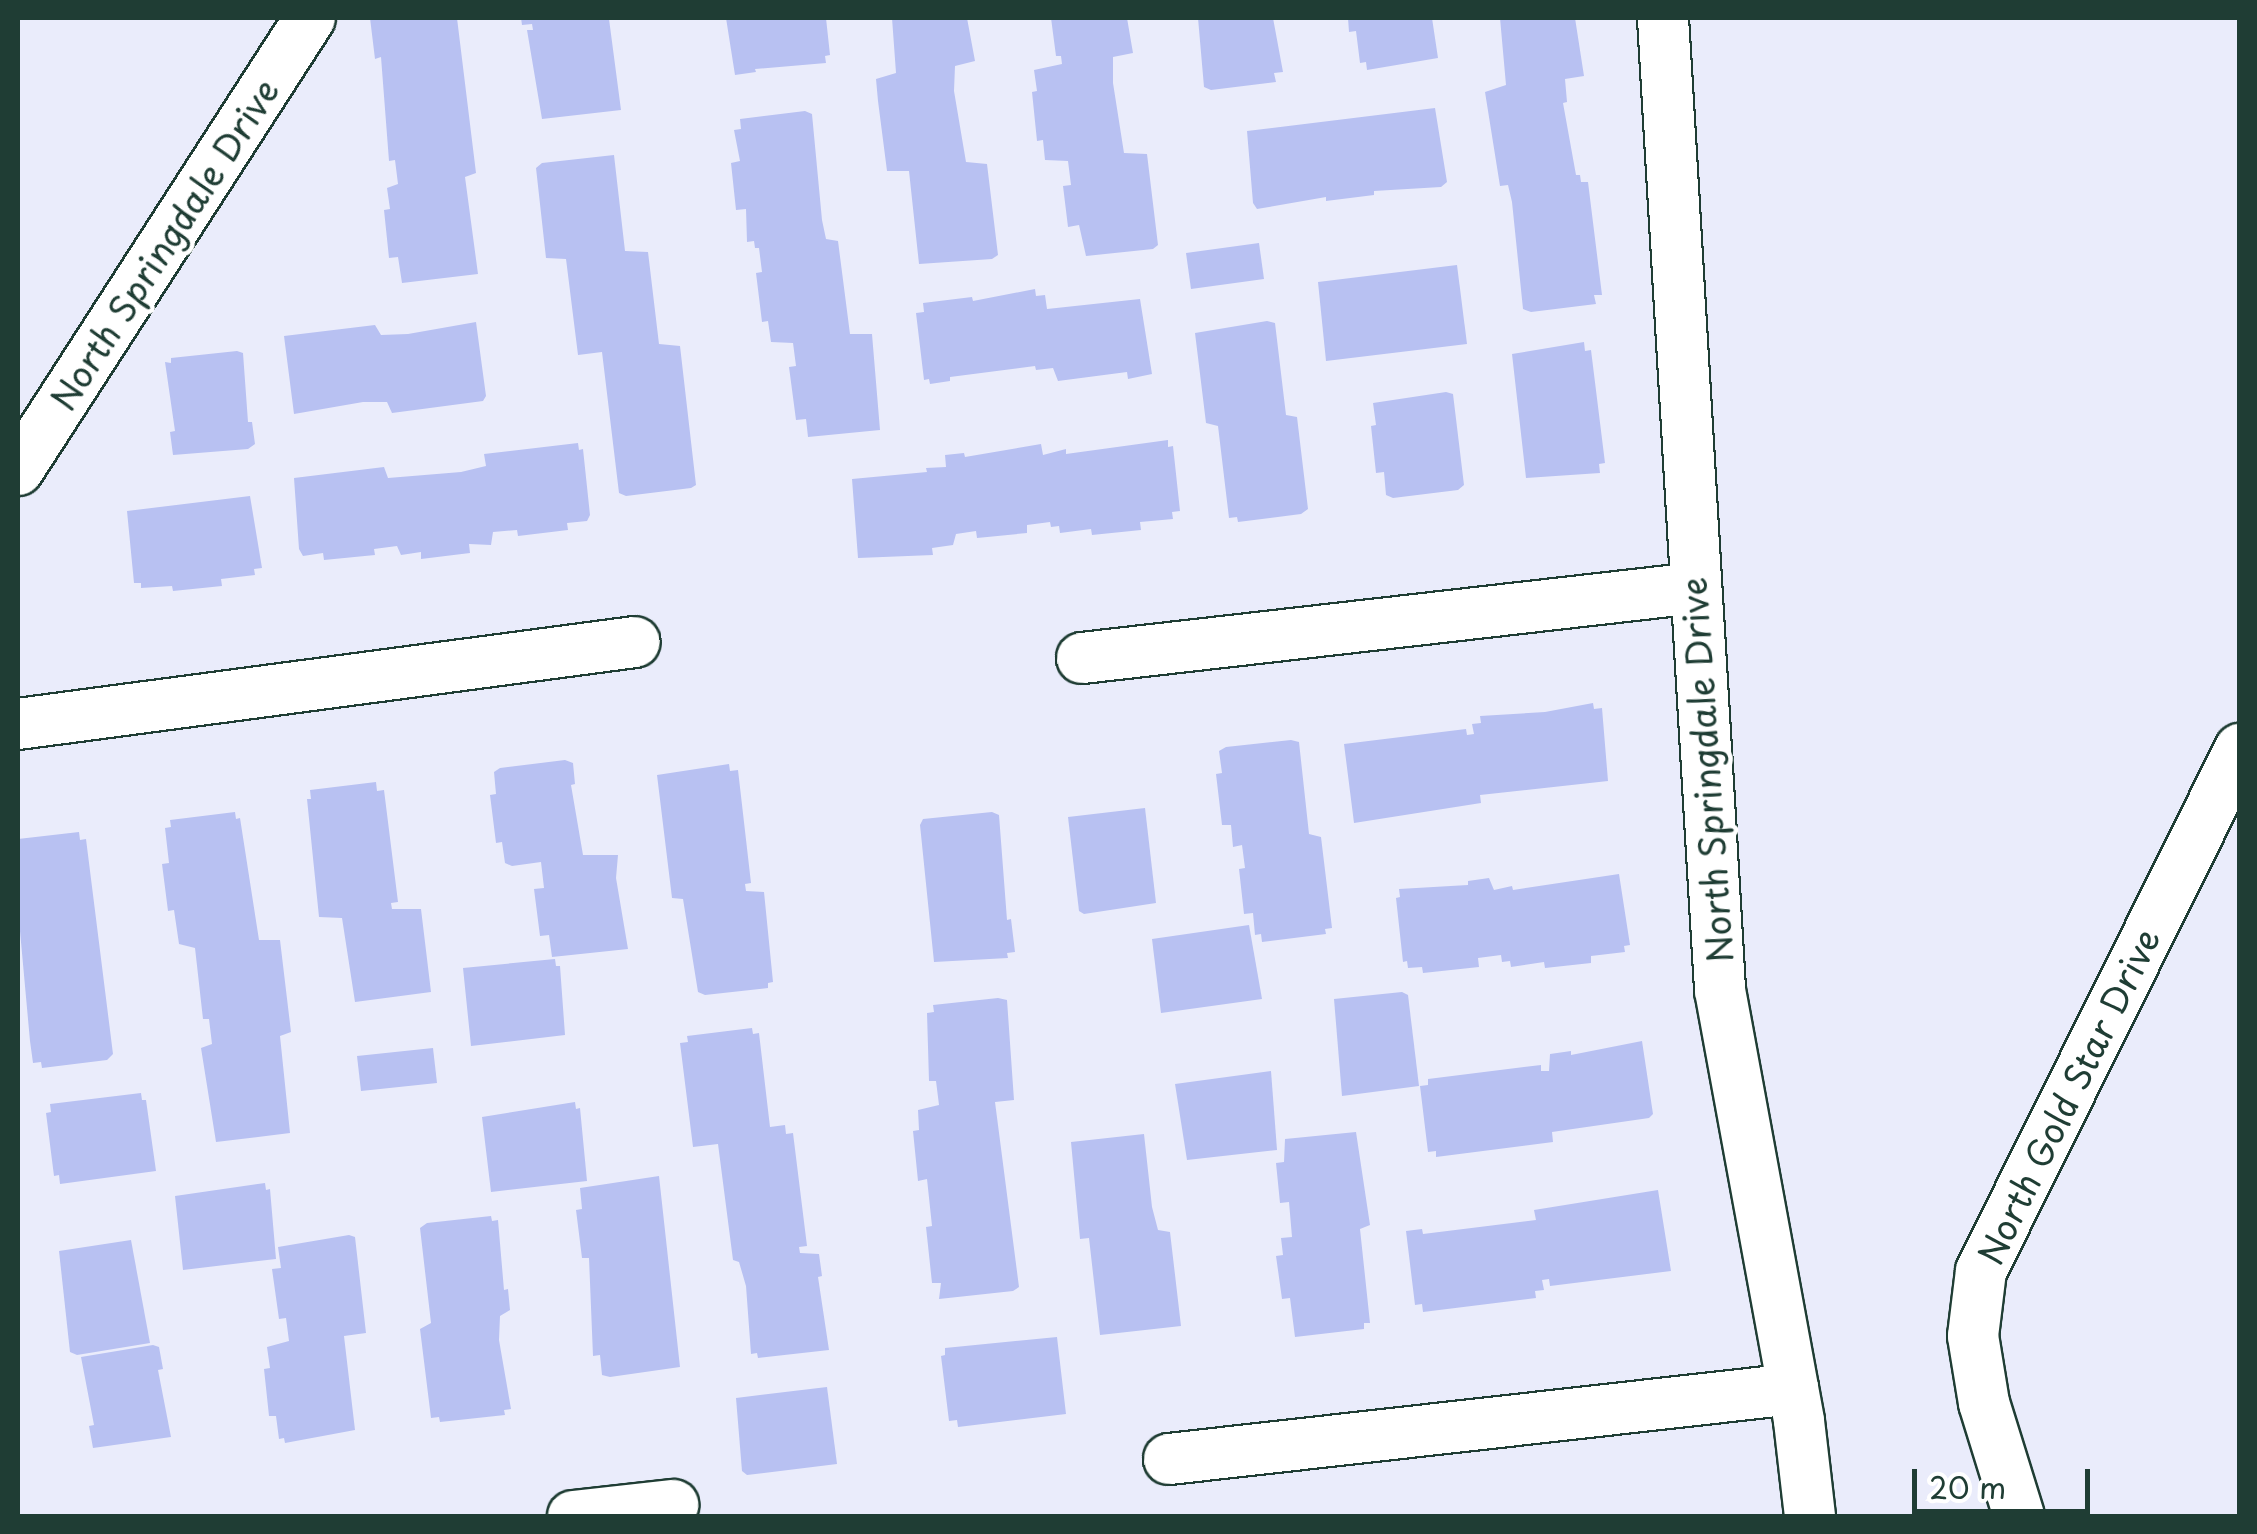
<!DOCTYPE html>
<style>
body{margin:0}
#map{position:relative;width:2257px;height:1534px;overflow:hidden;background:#eaecfb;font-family:"Playpen Sans",sans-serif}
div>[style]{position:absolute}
.building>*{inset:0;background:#b8c1f2}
.roads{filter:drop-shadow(2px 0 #1f3d34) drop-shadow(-2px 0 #1f3d34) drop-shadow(0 2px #1f3d34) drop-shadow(0 -2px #1f3d34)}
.street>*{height:50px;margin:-25px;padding:0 25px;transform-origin:25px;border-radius:25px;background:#fff}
span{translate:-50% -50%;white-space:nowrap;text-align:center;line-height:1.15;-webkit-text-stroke:9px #fff;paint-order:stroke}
.street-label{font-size:35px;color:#1f3d34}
.frame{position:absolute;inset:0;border:20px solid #1f3d34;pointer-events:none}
.scale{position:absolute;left:1912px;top:1469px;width:178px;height:45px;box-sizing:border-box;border:5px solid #1f3d34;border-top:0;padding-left:12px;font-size:30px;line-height:35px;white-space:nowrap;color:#1f3d34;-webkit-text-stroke:8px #fff;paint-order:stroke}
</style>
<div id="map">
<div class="building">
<i style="clip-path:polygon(370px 18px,457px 18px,476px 173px,465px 177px,478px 274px,402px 283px,398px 257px,389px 258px,384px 210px,390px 209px,387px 188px,398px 184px,395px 160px,389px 161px,381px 57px,375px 59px)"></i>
<i style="clip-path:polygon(521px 18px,609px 19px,621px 110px,542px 119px,527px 30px,533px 30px,532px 24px,522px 25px)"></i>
<i style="clip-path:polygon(726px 18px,826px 18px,830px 55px,825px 56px,826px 63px,755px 69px,756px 72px,735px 75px)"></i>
<i style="clip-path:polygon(892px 18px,967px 18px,975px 61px,955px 66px,954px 91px,966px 162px,987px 164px,998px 255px,992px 259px,919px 264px,909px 171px,887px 171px,878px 101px,876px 79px,896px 73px)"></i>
<i style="clip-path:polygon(1051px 18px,1127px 18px,1133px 53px,1113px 57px,1113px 83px,1124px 153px,1147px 154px,1158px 245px,1153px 249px,1086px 256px,1079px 225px,1068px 227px,1063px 186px,1071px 185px,1068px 161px,1045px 160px,1043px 140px,1037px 141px,1032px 92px,1037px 91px,1034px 70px,1062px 64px,1061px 56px,1056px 56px)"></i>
<i style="clip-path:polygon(1198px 18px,1273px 18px,1283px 72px,1274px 73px,1276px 82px,1211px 90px,1204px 87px)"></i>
<i style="clip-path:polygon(1348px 18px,1432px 18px,1438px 58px,1367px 70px,1366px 62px,1360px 63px,1356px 31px,1349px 32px)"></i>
<i style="clip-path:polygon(1500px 18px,1575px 18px,1584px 76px,1565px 79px,1567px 102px,1563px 103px,1576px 175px,1580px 175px,1581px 182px,1588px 182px,1602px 295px,1594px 295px,1596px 304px,1531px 312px,1523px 309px,1512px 202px,1508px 185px,1500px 186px,1485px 92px,1506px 85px)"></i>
<i style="clip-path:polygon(1435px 108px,1447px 182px,1441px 187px,1374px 191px,1374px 195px,1326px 201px,1326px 197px,1257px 209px,1253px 203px,1247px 131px)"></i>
<i style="clip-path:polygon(805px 111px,812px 114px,822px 220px,826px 239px,838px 241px,850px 334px,872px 334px,880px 430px,808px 437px,806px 419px,796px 420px,789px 367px,796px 366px,793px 343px,771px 342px,768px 321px,762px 322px,756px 273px,762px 272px,759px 248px,755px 248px,754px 241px,747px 242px,746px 209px,736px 210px,731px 163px,740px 161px,734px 130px,741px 129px,740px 119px)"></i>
<i style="clip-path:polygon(614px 155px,625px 251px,648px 252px,659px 344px,680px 346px,696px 485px,691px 488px,626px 496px,619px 493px,602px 352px,578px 355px,566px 259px,546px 258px,536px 168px,542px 163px)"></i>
<i style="clip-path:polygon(1259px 243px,1264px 279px,1191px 289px,1186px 253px)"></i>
<i style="clip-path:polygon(1457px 265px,1467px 344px,1326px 361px,1318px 282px)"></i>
<i style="clip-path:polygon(1035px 289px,1036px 296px,1045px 295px,1047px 309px,1140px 299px,1152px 374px,1128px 379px,1127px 372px,1058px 381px,1053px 368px,1036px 370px,1035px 366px,950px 377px,950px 381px,930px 384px,929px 379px,924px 380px,916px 313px,924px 312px,923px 303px,972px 297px,973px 301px)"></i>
<i style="clip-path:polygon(1267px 321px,1275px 323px,1286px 415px,1297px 417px,1308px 509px,1301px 514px,1238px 522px,1237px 517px,1229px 518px,1218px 426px,1206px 423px,1195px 333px)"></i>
<i style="clip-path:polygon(476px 322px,486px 396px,483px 401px,392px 413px,387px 402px,363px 402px,294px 414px,284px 336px,375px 325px,381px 335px,408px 334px)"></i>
<i style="clip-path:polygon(1584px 342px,1585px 351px,1591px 350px,1605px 463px,1599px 464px,1600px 473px,1526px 478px,1512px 354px)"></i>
<i style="clip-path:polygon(237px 351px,243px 353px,248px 422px,252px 422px,255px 444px,248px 449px,173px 455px,170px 432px,175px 431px,165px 362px,171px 363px,171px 358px)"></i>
<i style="clip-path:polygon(1446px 392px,1453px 394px,1464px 485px,1458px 490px,1393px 498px,1386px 495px,1384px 472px,1376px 473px,1371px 426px,1376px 425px,1373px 403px)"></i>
<i style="clip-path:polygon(1168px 440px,1168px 447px,1173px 446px,1180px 511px,1172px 512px,1173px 519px,1140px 522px,1141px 530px,1092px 535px,1091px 529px,1060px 533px,1059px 526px,1051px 527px,1050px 522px,1027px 525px,1027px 533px,977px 538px,976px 531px,956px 534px,953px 545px,932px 548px,933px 555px,858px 558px,852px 479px,927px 472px,926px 468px,946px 467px,945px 455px,964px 453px,965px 457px,1041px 444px,1043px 455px,1066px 449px,1066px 454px)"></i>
<i style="clip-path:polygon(578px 443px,579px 450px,583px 449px,590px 515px,587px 521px,567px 523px,568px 530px,518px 536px,517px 530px,493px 532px,491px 545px,469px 544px,470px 553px,421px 559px,421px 552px,401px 555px,397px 546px,374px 549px,375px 555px,324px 560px,323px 553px,303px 556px,299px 549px,294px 478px,384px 467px,388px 478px,461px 472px,486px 466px,484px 454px)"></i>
<i style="clip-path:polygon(250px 496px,262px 568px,254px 569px,255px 575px,221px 579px,222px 586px,173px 591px,172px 586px,141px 588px,141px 583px,134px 583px,127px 511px)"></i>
<i style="clip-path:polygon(1593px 703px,1594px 709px,1602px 708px,1608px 781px,1480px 795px,1481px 803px,1354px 823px,1344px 744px,1466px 729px,1467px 735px,1474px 734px,1472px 724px,1481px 723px,1480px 716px,1545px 712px)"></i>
<i style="clip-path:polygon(1291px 740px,1299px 742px,1309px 834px,1321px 837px,1332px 928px,1325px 929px,1326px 934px,1262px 942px,1261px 934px,1255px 935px,1253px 913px,1244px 914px,1239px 869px,1245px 868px,1242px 845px,1233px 847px,1231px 825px,1222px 825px,1216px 774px,1222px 773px,1219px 751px,1226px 747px)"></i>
<i style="clip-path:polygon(565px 760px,573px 763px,575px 784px,571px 785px,583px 855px,618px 855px,616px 878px,628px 949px,552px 957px,549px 935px,540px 936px,534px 889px,544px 888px,541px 862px,512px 866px,505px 863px,502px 842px,496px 843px,490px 795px,496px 794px,494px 772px,500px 768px)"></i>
<i style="clip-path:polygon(729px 764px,730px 771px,738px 770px,751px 883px,745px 884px,746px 891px,764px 892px,773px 982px,768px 983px,768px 988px,705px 995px,698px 992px,683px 899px,672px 898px,657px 775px)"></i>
<i style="clip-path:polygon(376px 782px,377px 791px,384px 790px,398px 902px,391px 903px,392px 909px,421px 909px,431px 992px,355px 1002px,342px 918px,319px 917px,307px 799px,311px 799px,310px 790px)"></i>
<i style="clip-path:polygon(1145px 808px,1156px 903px,1084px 914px,1079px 911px,1068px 817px)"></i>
<i style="clip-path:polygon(235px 812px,236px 819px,240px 818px,259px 940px,280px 940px,291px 1032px,280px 1036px,290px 1133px,216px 1142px,201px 1048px,212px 1044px,209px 1019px,203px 1019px,195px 948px,179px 944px,174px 910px,168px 911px,162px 864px,169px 863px,165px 828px,171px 827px,170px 820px)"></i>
<i style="clip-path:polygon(992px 812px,999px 815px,1007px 920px,1011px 919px,1015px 952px,1007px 953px,1008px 958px,934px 962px,920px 825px,923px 819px)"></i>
<i style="clip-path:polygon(79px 832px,80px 840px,86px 839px,113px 1054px,107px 1060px,42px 1068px,41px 1062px,33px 1063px,30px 1041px,18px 909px,18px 839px)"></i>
<i style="clip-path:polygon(1619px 874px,1630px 945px,1624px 946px,1625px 952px,1591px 956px,1591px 963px,1545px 968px,1544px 962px,1511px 967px,1510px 961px,1502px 962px,1501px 955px,1478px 958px,1479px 967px,1423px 973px,1422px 967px,1408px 968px,1407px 961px,1403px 962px,1396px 898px,1400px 897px,1399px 889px,1468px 885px,1468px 881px,1489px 878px,1494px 890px,1512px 886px,1513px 890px)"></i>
<i style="clip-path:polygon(1249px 925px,1262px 999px,1161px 1013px,1152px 939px)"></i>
<i style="clip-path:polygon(555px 959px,556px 966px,560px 966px,565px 1035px,471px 1046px,463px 968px)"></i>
<i style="clip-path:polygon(1402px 992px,1408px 995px,1419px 1086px,1342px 1096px,1334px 999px)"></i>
<i style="clip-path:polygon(998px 998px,1007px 1000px,1014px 1100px,995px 1102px,1019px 1287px,1013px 1291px,939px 1299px,941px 1283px,932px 1283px,926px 1227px,932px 1226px,927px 1179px,918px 1181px,913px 1131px,919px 1130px,918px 1110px,939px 1105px,936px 1081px,929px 1081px,927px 1013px,934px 1012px,933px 1005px)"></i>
<i style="clip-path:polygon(752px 1028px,753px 1034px,759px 1033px,770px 1127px,785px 1125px,786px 1134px,793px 1133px,807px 1246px,799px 1247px,800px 1253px,819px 1254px,822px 1276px,818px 1277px,829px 1350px,758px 1358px,757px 1353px,751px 1354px,746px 1286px,739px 1262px,733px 1260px,718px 1144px,693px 1147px,680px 1043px,688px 1042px,687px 1036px)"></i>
<i style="clip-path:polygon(1642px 1041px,1653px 1114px,1649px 1118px,1552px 1132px,1553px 1142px,1436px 1157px,1436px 1151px,1428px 1152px,1420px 1086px,1428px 1085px,1428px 1079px,1541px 1065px,1541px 1071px,1549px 1071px,1550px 1054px,1571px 1051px,1571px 1055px)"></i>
<i style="clip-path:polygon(433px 1048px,437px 1083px,361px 1091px,357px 1056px)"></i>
<i style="clip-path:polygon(1271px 1071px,1277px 1150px,1187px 1160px,1175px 1084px)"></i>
<i style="clip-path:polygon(141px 1093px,142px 1100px,146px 1100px,156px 1171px,60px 1184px,59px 1175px,54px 1176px,46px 1113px,51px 1112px,50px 1104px)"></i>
<i style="clip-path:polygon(575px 1102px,576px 1109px,580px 1108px,587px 1181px,491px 1192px,482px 1117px)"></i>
<i style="clip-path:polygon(1356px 1132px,1370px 1225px,1360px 1229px,1370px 1323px,1364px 1323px,1364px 1329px,1295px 1337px,1290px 1298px,1282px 1299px,1276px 1256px,1283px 1255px,1281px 1238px,1292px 1237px,1289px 1202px,1280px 1203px,1276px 1163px,1284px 1162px,1285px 1139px)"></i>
<i style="clip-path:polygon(1144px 1134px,1152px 1207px,1158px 1230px,1170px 1232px,1181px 1326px,1100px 1335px,1089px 1238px,1080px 1239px,1071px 1142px)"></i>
<i style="clip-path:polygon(659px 1176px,680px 1367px,610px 1377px,602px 1375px,600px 1355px,593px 1356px,589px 1258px,582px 1258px,576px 1210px,582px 1209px,580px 1188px)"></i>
<i style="clip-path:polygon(265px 1183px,266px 1190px,270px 1189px,276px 1259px,183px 1270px,175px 1196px)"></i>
<i style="clip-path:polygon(1658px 1190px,1671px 1271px,1550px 1286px,1549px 1279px,1542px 1280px,1544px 1290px,1535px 1291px,1536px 1298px,1423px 1312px,1422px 1304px,1415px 1305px,1406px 1231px,1422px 1229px,1423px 1234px,1536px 1220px,1534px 1210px)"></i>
<i style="clip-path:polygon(491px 1216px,492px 1221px,498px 1220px,504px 1290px,508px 1289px,510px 1310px,500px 1316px,499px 1340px,511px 1409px,504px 1410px,505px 1415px,440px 1422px,439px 1417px,431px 1418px,420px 1329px,431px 1323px,420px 1228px,427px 1223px)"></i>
<i style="clip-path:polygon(349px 1235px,355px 1237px,366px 1333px,344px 1336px,355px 1430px,285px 1443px,284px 1438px,279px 1439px,276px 1416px,269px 1416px,264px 1369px,270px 1368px,267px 1347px,289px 1341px,286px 1318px,279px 1319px,272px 1269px,281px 1268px,278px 1247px)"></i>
<i style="clip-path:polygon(131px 1240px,150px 1343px,77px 1355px,70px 1352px,59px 1251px)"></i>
<i style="clip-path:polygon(1057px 1337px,1066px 1414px,958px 1427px,957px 1420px,949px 1421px,941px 1356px,945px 1355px,945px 1348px)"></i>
<i style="clip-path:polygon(153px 1345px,159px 1347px,163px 1369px,158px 1370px,171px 1437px,93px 1448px,89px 1426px,94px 1425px,81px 1357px)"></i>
<i style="clip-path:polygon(827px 1387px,837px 1464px,747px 1475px,742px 1471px,736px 1398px)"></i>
</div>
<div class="roads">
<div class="street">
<i style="left:1663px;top:18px;width:974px;rotate:86.64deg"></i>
<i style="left:1720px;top:990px;width:438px;rotate:79.6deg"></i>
<i style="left:1799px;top:1421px;width:96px;rotate:83.4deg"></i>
<i style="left:18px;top:470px;width:538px;rotate:-57.14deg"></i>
<i style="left:1082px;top:658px;width:617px;rotate:-6.51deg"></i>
<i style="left:18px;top:724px;width:622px;rotate:-7.57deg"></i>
<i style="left:1169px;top:1459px;width:628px;rotate:-6.4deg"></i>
<i style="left:573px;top:1516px;width:101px;rotate:-6.3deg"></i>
<i style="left:2019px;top:1516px;width:118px;rotate:-107.2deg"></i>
<i style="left:1984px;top:1403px;width:68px;rotate:-99.3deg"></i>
<i style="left:1973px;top:1336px;width:65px;rotate:-83deg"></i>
<i style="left:1981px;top:1271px;width:583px;rotate:-63.61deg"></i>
</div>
</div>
<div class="street-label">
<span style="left:164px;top:244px;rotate:-57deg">North Springdale Drive</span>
<span style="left:1706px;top:770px;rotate:-94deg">North Springdale Drive</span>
<span style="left:2068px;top:1096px;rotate:-64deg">North Gold Star Drive</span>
</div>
<div class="frame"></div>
<div class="scale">20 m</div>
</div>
